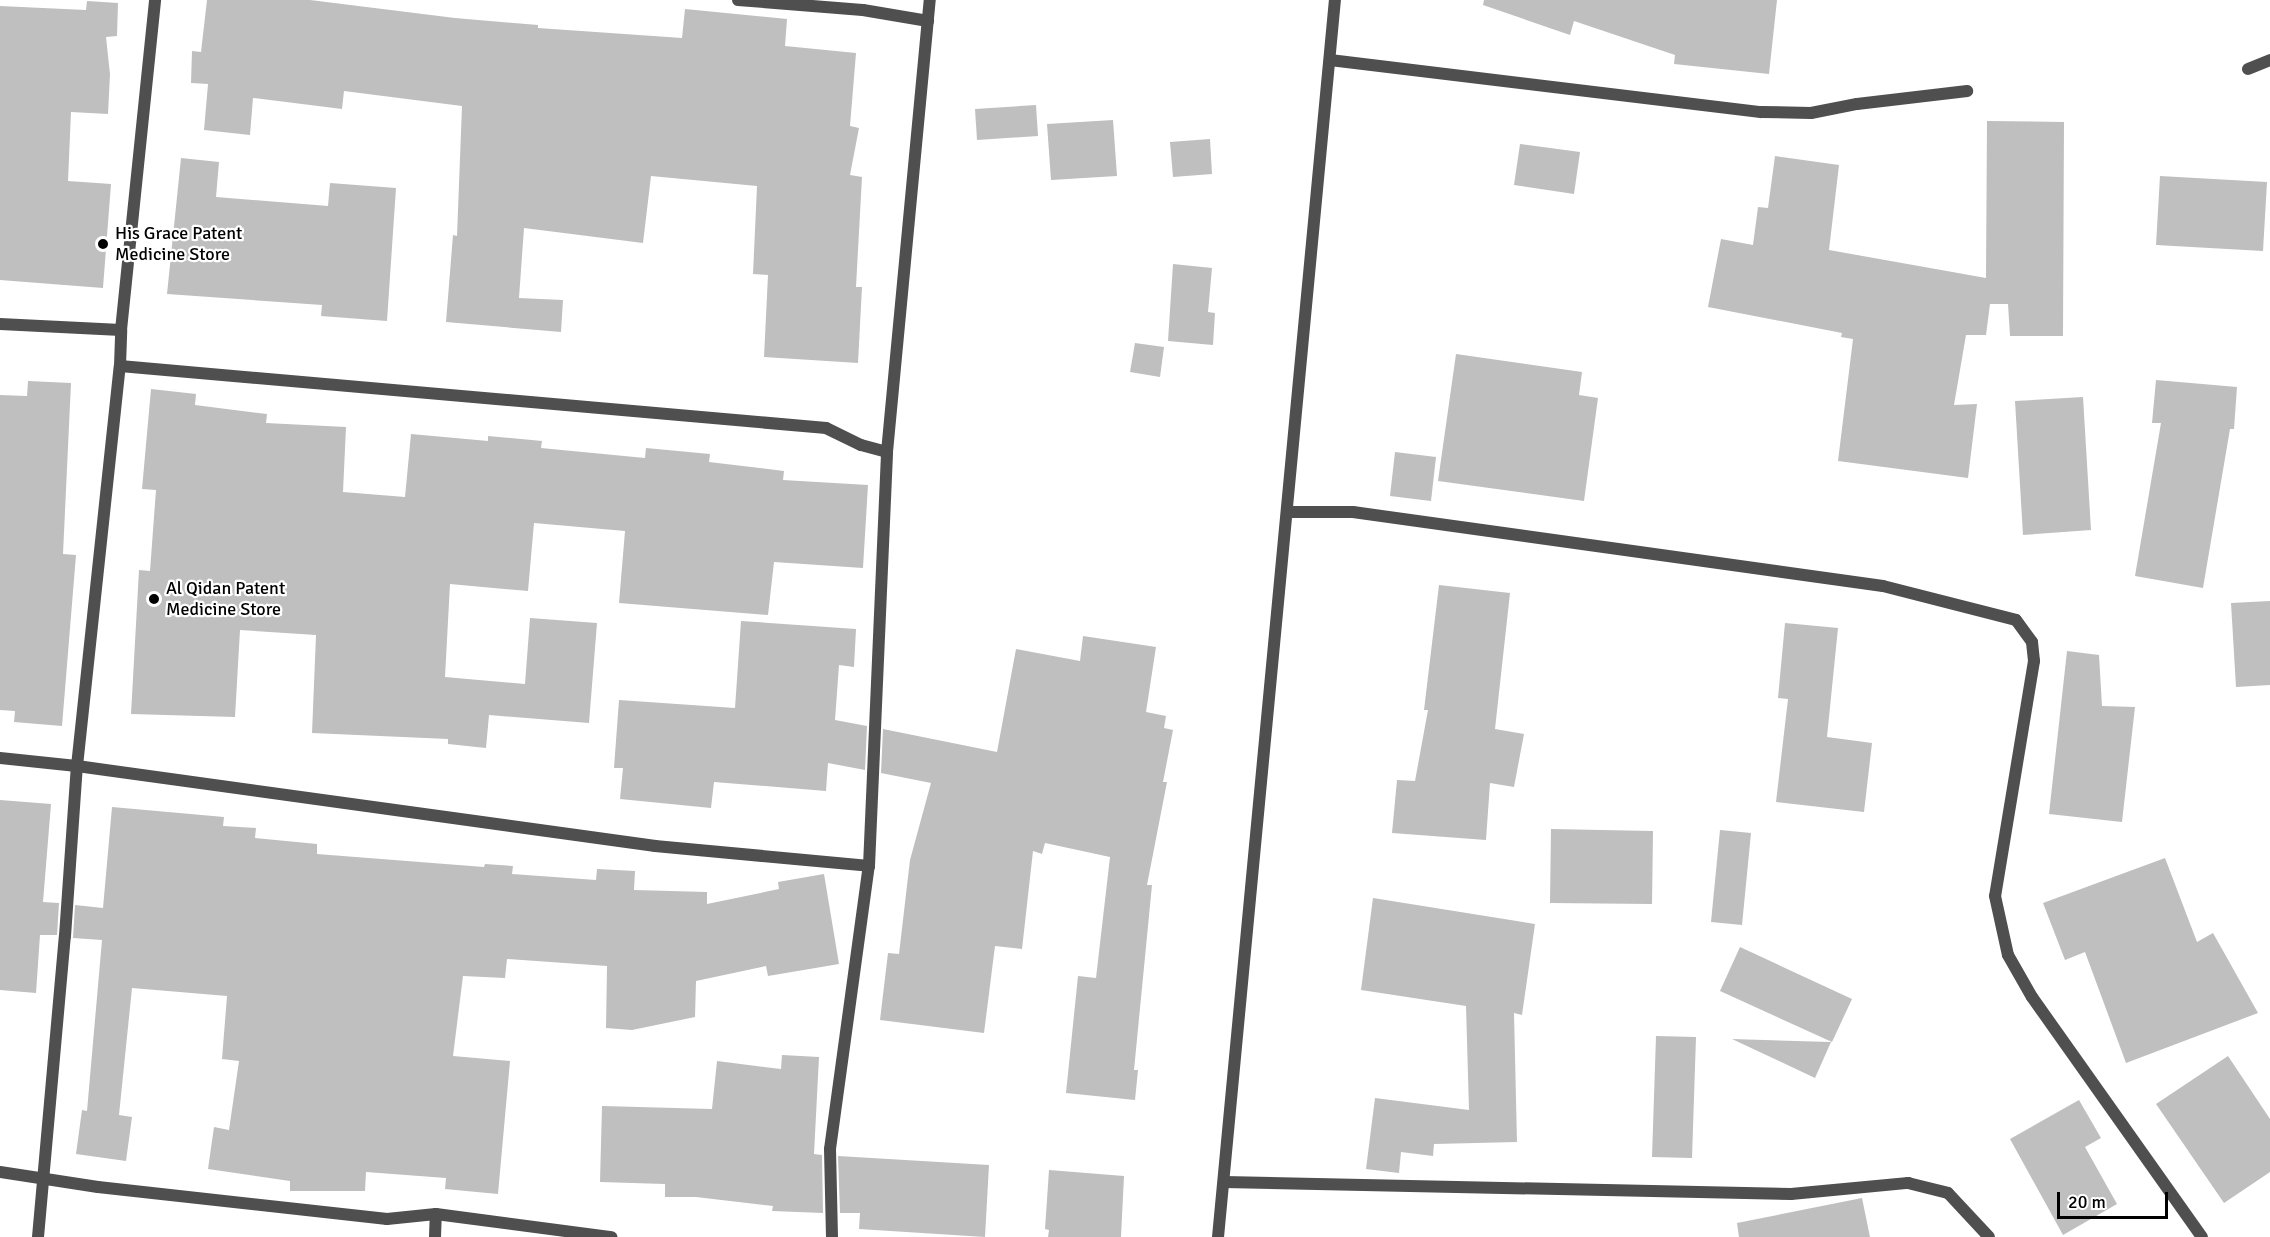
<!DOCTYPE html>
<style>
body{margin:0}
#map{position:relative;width:2270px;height:1237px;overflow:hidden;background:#fff;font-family:Signika,sans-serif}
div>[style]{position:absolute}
.building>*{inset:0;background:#bfbfbf}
.minor>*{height:12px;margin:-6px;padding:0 6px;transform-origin:6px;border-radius:6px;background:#4f4f4f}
.tertiary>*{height:12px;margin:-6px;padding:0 6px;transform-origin:6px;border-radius:6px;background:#4f4f4f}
.dots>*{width:16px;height:16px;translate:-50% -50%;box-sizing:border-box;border:3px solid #fff;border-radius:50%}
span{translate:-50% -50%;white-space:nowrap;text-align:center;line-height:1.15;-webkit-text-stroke:4.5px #fff;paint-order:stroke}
.poi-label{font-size:18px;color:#000}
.left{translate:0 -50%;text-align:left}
.scale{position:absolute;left:2057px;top:1192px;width:111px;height:27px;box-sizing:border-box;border:3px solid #000;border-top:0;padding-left:8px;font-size:18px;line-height:21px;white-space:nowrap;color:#000;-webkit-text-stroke:4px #fff;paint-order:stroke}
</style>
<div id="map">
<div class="building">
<i style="clip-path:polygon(207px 0,310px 0,455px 18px,538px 25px,538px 28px,682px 38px,685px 9px,787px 19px,785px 46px,856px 53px,850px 126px,859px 128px,850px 175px,862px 177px,856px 287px,862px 287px,858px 363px,764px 357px,768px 275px,753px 274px,757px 186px,651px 176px,643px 243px,524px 228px,519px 298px,563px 300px,561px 332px,446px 322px,453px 235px,457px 236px,462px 106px,344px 91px,342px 109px,253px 98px,250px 135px,204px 130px,208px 84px,191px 83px,192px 51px,201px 52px)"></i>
<i style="clip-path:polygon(1484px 0,1777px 0,1769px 74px,1674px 64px,1675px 55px,1574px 21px,1570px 35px,1483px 5px)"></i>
<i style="clip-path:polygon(87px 1px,118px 3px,117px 36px,106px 37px,110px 74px,108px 114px,71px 112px,68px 181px,111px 184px,103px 288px,0 280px,0 6px,86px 10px)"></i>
<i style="clip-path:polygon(1036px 105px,1038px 136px,977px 140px,975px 109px)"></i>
<i style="clip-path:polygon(1113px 120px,1117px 176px,1051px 180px,1047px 124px)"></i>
<i style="clip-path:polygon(1987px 121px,2064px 122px,2063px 336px,2010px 336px,2008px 304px,1990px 304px,1986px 335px,1966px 335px,1954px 405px,1977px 404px,1968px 478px,1838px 461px,1853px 339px,1841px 337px,1842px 333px,1708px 307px,1721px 239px,1753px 245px,1758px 207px,1768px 208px,1775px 156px,1839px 165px,1829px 250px,1986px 278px)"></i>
<i style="clip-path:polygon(1210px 139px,1212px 174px,1173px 177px,1170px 142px)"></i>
<i style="clip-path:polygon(1520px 144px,1580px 152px,1574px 194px,1514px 185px)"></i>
<i style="clip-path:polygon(181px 158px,219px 162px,216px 197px,328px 206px,330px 183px,396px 188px,387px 321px,321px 316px,322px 305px,167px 294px)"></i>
<i style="clip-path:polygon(2160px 176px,2267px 182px,2263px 251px,2156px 245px)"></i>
<i style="clip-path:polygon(1173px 264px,1212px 268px,1208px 312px,1215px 313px,1213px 345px,1168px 341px)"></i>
<i style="clip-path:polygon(1135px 343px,1164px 347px,1160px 377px,1130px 372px)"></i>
<i style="clip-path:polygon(1456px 354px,1582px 372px,1579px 395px,1598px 398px,1584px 501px,1438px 481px)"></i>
<i style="clip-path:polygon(2156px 380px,2237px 387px,2234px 429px,2230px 429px,2203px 588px,2135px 576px,2161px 423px,2152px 423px)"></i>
<i style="clip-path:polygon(28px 381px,71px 383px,63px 554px,76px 555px,62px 726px,14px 722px,15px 711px,0 710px,0 395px,27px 396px)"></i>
<i style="clip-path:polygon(151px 389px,196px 394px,195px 405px,267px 414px,266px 423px,346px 427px,343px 492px,405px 497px,411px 434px,488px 441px,488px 436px,542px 441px,541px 448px,645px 458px,646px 448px,710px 454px,709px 462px,784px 471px,783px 480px,868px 485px,863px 568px,774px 562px,768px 615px,619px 603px,625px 531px,534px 523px,528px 591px,450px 584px,445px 677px,525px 684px,530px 618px,597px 623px,589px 723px,489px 715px,486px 748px,448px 744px,448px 739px,312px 733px,316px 635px,240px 630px,235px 717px,131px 714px,139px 570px,150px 571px,156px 490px,142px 489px)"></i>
<i style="clip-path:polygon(2083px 397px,2091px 530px,2023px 535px,2015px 401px)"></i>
<i style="clip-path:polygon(1395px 452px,1436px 457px,1431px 501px,1390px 496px)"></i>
<i style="clip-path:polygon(1439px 585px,1510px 593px,1495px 729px,1524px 734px,1514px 787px,1490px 783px,1486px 840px,1392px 833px,1397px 780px,1415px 781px,1428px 710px,1424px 710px)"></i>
<i style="clip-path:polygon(2270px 601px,2270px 685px,2236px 687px,2231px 603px)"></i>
<i style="clip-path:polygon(741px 621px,856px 629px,854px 667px,839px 665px,835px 720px,867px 726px,865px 770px,828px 763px,826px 791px,714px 782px,711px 808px,620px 799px,623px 768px,614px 768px,619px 700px,735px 708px)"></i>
<i style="clip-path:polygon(1785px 623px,1838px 628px,1827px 737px,1872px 743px,1864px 812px,1776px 802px,1788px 699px,1778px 698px)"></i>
<i style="clip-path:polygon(1083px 636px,1156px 647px,1146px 712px,1166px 716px,1164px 728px,1173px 730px,1163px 782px,1167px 782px,1147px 885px,1152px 885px,1134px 1070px,1138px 1070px,1135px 1100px,1066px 1093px,1078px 976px,1096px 978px,1110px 857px,1045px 843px,1042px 854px,1033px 851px,1022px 949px,995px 946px,984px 1033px,880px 1020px,888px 953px,899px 954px,910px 860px,931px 783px,881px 773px,883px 729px,997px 752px,1016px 649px,1080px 661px)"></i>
<i style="clip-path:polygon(2067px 651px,2099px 655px,2102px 706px,2135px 707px,2122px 822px,2049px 814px)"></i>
<i style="clip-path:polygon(0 800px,51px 804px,43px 902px,59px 903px,57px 935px,40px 935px,36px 993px,0 990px)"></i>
<i style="clip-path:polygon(112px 807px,224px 817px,223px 826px,256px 828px,255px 838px,317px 844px,317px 854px,484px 867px,485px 864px,513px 866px,512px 874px,596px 880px,597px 869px,635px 871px,634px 890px,707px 892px,707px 904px,779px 889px,778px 882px,824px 874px,839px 964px,768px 976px,766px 966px,696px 981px,695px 1017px,632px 1030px,606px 1028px,607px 966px,507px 959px,505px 978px,463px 976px,453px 1056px,510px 1061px,498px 1194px,445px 1189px,446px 1178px,366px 1172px,365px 1191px,290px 1191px,290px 1181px,208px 1169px,214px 1127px,229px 1130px,239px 1061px,222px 1059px,227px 996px,132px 988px,119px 1115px,132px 1117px,126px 1161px,76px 1154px,82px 1110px,87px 1111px,102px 940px,73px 938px,75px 905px,103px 908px)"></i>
<i style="clip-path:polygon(1551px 829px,1653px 831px,1652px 904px,1550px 903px)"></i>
<i style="clip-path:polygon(1720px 830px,1751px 833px,1742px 925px,1711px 922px)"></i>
<i style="clip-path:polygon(2165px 858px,2197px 942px,2213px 933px,2258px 1013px,2126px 1063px,2085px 952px,2065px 960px,2043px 903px)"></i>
<i style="clip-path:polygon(1373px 898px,1535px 924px,1522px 1015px,1514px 1013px,1517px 1142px,1434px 1144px,1433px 1156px,1401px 1152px,1399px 1173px,1366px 1169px,1375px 1098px,1469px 1110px,1466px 1006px,1361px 990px)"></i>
<i style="clip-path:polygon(1740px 947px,1852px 999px,1832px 1042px,1720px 991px)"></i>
<i style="clip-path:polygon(1656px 1036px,1696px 1037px,1692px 1158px,1652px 1157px)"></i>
<i style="clip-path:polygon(1732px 1039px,1831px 1042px,1815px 1078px)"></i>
<i style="clip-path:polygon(782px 1055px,819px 1057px,814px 1154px,822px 1155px,823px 1213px,772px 1211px,773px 1206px,696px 1197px,665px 1197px,665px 1184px,600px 1182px,602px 1106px,712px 1109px,717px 1061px,781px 1069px)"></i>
<i style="clip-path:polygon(2228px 1056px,2270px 1119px,2270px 1172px,2224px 1203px,2156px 1104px)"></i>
<i style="clip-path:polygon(2079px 1100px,2101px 1138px,2085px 1147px,2117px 1204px,2063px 1235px,2010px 1139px)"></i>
<i style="clip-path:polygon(838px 1156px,989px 1165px,985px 1237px,859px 1229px,860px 1213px,840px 1213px)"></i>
<i style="clip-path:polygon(1049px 1170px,1124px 1176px,1121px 1237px,1048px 1237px,1049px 1230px,1045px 1229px)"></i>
<i style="clip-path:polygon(1862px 1198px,1870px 1237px,1739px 1237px,1737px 1223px)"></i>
</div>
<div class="minor">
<i style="left:738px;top:0;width:125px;rotate:4.6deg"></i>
<i style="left:863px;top:10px;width:66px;rotate:9.6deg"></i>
<i style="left:1330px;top:60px;width:434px;rotate:6.9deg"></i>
<i style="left:1761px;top:112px;width:50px;rotate:1.1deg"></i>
<i style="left:1811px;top:113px;width:47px;rotate:-11.1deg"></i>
<i style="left:1857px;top:104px;width:111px;rotate:-6.7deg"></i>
<i style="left:2248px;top:69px;width:24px;rotate:-22deg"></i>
<i style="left:0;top:324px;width:121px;rotate:2.8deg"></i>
<i style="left:120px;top:366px;width:709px;rotate:5.02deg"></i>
<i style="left:826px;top:428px;width:39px;rotate:26deg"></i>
<i style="left:861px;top:445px;width:27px;rotate:15deg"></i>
<i style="left:1289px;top:512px;width:64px"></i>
<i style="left:1353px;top:512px;width:535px;rotate:7.95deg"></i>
<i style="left:1883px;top:586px;width:137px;rotate:14.3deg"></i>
<i style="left:2016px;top:620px;width:27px;rotate:54deg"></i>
<i style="left:2032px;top:642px;width:19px;rotate:84deg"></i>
<i style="left:2034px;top:661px;width:238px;rotate:99.4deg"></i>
<i style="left:1995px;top:896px;width:60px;rotate:77.6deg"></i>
<i style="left:2008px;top:955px;width:48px;rotate:60.3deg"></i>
<i style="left:2032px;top:997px;width:294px;rotate:54.7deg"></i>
<i style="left:0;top:758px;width:77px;rotate:5.9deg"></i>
<i style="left:77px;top:766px;width:584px;rotate:7.88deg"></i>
<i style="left:655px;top:846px;width:215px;rotate:5.3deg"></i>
<i style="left:0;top:1172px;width:99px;rotate:8.7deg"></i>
<i style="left:98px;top:1187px;width:291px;rotate:6.3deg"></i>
<i style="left:387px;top:1219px;width:49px;rotate:-5.8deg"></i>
<i style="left:436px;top:1214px;width:177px;rotate:7.5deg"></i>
<i style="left:1224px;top:1182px;width:567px;rotate:1.21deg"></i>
<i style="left:1791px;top:1194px;width:118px;rotate:-5.4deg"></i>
<i style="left:1908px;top:1183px;width:41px;rotate:14deg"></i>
<i style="left:1948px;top:1193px;width:60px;rotate:47deg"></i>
<i style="left:38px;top:1237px;width:302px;rotate:-84.9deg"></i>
<i style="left:65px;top:936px;width:170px;rotate:-86deg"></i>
<i style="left:77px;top:766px;width:402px;rotate:-83.9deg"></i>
<i style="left:120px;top:366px;width:36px;rotate:-88deg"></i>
<i style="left:121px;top:330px;width:332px;rotate:-84.1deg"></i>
<i style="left:435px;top:1237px;width:23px;rotate:-88deg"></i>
<i style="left:832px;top:1237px;width:88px;rotate:-91.3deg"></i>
<i style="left:830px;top:1149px;width:286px;rotate:-82.2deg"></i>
<i style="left:869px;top:866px;width:414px;rotate:-87.5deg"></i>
<i style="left:887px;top:452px;width:454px;rotate:-84.6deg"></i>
</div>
<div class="tertiary">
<i style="left:1218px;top:1237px;width:1243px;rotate:-84.6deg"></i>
</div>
<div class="dots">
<i style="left:103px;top:244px;background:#000"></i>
<i style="left:154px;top:599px;background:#000"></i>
</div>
<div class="poi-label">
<span class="left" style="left:115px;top:244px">His Grace Patent<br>Medicine Store</span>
<span class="left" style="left:166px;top:599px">Al Qidan Patent<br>Medicine Store</span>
</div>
<div class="scale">20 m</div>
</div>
